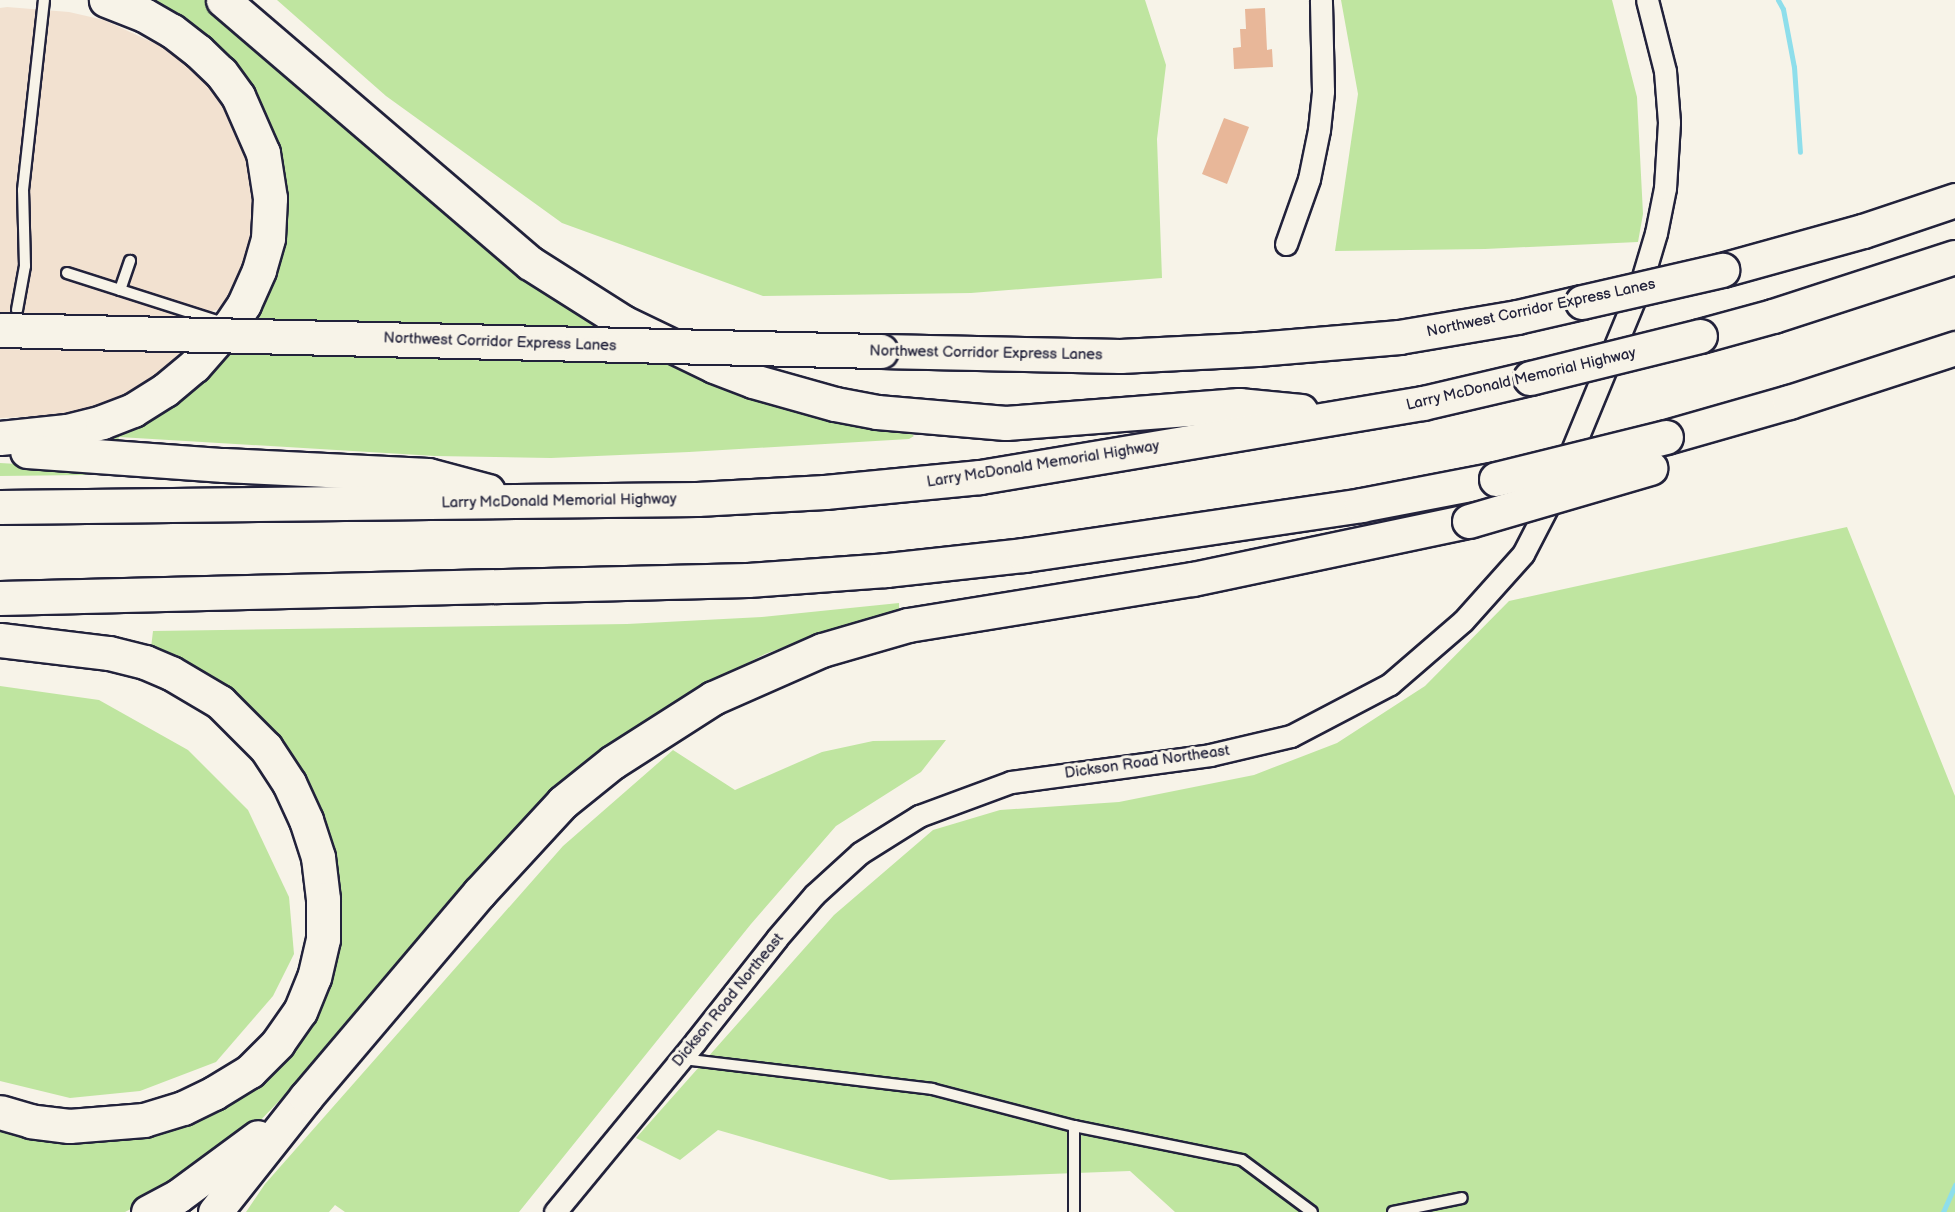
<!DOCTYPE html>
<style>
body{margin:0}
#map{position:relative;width:1955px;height:1212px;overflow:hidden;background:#f7f3e8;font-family:"Balsamiq Sans",sans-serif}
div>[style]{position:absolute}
.built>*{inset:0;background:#f2e1d0}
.green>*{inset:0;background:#bfe5a0}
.stream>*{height:5px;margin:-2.5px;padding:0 2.5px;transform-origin:2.5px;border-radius:2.5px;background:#8edeeb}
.building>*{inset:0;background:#e8b799}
.roads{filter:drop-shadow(2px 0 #22223b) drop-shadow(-2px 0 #22223b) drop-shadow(0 2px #22223b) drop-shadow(0 -2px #22223b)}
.service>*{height:10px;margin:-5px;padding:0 5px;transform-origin:5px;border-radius:5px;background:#f7f3e8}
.minor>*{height:21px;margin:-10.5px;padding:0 10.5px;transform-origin:10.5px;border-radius:10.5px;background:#f7f3e8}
.motorway>*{height:33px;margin:-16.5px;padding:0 16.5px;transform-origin:16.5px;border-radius:16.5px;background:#f7f3e8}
.bridges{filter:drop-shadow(2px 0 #22223b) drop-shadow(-2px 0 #22223b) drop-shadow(0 2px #22223b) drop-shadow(0 -2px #22223b)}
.motorway-bridge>*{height:33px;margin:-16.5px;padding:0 16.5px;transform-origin:16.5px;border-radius:16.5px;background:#f7f3e8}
span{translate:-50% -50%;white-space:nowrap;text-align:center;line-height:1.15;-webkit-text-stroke:6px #f7f3e8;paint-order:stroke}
.street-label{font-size:15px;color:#22223b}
</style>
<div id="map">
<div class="built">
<i style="clip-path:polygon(7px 7px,69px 12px,104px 20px,167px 49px,197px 69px,239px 131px,255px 193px,250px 252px,224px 308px,185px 318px,0 314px,0 8px)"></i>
<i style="clip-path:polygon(0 349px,189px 353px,149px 384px,78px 414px,0 418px)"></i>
</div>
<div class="green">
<i style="clip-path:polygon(150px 0,209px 0,542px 285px,599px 328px,249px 319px,269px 281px,285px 222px,284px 167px,269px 120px,243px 77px)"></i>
<i style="clip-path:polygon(277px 0,1145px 0,1166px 65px,1157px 139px,1162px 278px,971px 293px,763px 296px,562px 223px,386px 96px)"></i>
<i style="clip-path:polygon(1341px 0,1612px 0,1637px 97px,1643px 214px,1638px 242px,1485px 249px,1335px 251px,1358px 94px)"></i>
<i style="clip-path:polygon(229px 354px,678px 365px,806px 410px,909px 432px,914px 436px,909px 439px,689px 452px,551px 458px,435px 456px,119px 437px,117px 448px,79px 447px,198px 384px)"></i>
<i style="clip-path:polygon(0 463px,87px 468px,90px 469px,86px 475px,0 476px)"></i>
<i style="clip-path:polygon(1847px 527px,1955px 796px,1955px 1212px,1175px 1212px,1130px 1171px,890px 1180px,718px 1130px,680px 1160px,636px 1138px,834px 915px,933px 830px,1000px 810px,1119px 802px,1254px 775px,1337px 743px,1425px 686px,1509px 601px)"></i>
<i style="clip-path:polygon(899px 603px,899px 611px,844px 625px,765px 654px,695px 690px,612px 741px,570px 774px,487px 861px,307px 1072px,252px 1129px,152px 1198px,125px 1212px,0 1212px,0 1124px,220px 1108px,336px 949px,339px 891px,330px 841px,312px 791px,290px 756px,151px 648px,153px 631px,627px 624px,762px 617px)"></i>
<i style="clip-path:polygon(0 686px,99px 700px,188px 750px,248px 810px,289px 897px,294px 954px,273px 996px,216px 1062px,140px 1091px,70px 1098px,0 1081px)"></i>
<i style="clip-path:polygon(946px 740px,921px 772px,836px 826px,751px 924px,519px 1212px,345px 1212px,335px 1205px,329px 1212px,246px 1212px,265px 1184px,563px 846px,673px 750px,735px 790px,822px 752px,873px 741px)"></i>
</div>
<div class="stream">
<i style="left:1778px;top:0;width:10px;rotate:61deg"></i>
<i style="left:1783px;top:9px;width:59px;rotate:79.3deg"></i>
<i style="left:1794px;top:67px;width:85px;rotate:86deg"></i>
<i style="left:1943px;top:1212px;width:30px;rotate:-66deg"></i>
</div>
<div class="building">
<i style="clip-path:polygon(1265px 8px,1267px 50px,1272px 49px,1273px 67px,1234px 69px,1233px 48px,1241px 47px,1240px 29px,1246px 29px,1245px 9px)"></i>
<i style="clip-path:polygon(1224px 118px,1249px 127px,1227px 184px,1202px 174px)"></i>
</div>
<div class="roads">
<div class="service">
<i style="left:67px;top:273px;width:165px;rotate:17.7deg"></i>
<i style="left:120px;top:290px;width:31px;rotate:-71deg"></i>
<i style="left:17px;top:310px;width:45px;rotate:-79.7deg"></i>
<i style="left:25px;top:266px;width:76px;rotate:-91.5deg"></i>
<i style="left:23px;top:190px;width:191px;rotate:-83.7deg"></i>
<i style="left:682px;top:1059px;width:252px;rotate:6.8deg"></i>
<i style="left:932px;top:1089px;width:147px;rotate:14.6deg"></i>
<i style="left:1074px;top:1126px;width:171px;rotate:11.4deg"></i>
<i style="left:1242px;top:1160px;width:87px;rotate:36.6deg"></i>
<i style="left:1074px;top:1126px;width:86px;rotate:90deg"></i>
<i style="left:1393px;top:1212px;width:70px;rotate:-11.5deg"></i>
</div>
<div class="minor">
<i style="left:1286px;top:244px;width:69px;rotate:-70.5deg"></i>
<i style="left:1309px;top:179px;width:50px;rotate:-78.5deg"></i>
<i style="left:1319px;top:130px;width:39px;rotate:-84deg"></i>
<i style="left:1323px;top:91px;width:91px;rotate:-91.3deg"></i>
<i style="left:555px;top:1212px;width:220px;rotate:-50.5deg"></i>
<i style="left:695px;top:1042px;width:132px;rotate:-51.7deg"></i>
<i style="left:777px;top:938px;width:57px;rotate:-49.3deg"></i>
<i style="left:814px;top:895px;width:62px;rotate:-42.4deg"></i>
<i style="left:860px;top:853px;width:70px;rotate:-32.1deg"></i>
<i style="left:919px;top:816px;width:98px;rotate:-20.3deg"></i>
<i style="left:1011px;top:782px;width:201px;rotate:-7.7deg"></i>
<i style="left:1210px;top:755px;width:83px;rotate:-13.2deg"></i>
<i style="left:1291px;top:736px;width:112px;rotate:-27.7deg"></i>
<i style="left:1390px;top:684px;width:96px;rotate:-40.8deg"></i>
<i style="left:1463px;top:621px;width:90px;rotate:-48.2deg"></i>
<i style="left:1523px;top:554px;width:68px;rotate:-62.7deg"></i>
<i style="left:1554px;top:494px;width:231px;rotate:-67.6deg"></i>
<i style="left:1642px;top:280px;width:49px;rotate:-73.4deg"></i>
<i style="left:1656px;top:233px;width:46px;rotate:-78.7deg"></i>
<i style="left:1665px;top:188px;width:66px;rotate:-86.5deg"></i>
<i style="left:1669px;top:122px;width:51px;rotate:-94.5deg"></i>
<i style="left:1665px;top:71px;width:73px;rotate:-104.2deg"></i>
</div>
<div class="motorway">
<i style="left:223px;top:0;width:404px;rotate:40.6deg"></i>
<i style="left:530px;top:263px;width:110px;rotate:32.4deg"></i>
<i style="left:623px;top:322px;width:101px;rotate:25.8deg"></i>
<i style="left:714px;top:366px;width:42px;rotate:21deg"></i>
<i style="left:753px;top:381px;width:85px;rotate:15.7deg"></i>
<i style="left:835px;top:404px;width:43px;rotate:10.8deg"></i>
<i style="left:877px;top:412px;width:129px;rotate:4.9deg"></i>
<i style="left:1006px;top:423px;width:234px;rotate:-4.4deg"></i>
<i style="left:1239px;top:405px;width:62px;rotate:5.5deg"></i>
<i style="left:1722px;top:270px;width:146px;rotate:-15.5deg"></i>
<i style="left:1863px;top:231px;width:97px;rotate:-18.6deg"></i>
<i style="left:1700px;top:336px;width:76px;rotate:-15.3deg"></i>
<i style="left:1773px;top:316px;width:191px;rotate:-18deg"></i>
<i style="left:881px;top:351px;width:239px;rotate:1.2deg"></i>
<i style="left:1120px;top:356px;width:137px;rotate:-2.9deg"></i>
<i style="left:1257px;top:349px;width:143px;rotate:-4.8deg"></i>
<i style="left:1399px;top:337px;width:120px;rotate:-9.6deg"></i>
<i style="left:1517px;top:317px;width:67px;rotate:-13deg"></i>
<i style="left:1666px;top:437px;width:128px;rotate:-15.9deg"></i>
<i style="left:1789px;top:402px;width:175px;rotate:-18deg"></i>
<i style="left:0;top:438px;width:67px;rotate:-6deg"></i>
<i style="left:67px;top:431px;width:36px;rotate:-14deg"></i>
<i style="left:102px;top:422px;width:33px;rotate:-21deg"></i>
<i style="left:133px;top:410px;width:38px;rotate:-32deg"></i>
<i style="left:165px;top:390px;width:38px;rotate:-40deg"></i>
<i style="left:194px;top:366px;width:55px;rotate:-48.7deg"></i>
<i style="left:230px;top:325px;width:25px;rotate:-56deg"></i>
<i style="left:244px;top:304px;width:37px;rotate:-66deg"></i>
<i style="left:259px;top:270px;width:33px;rotate:-74deg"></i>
<i style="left:268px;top:238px;width:40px;rotate:-87.1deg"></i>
<i style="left:270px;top:198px;width:46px;rotate:-98.8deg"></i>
<i style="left:263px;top:153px;width:62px;rotate:-113.7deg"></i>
<i style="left:238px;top:96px;width:29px;rotate:-126deg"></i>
<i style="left:221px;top:73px;width:32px;rotate:-136deg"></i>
<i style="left:198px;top:51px;width:33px;rotate:-142deg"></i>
<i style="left:172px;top:31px;width:32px;rotate:-150deg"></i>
<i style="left:144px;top:15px;width:41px;rotate:-158.5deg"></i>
<i style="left:27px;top:451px;width:197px;rotate:4.1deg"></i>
<i style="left:224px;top:465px;width:204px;rotate:2.8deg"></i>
<i style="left:428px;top:475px;width:62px;rotate:14.9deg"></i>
<i style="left:0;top:507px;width:697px;rotate:-0.66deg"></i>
<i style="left:697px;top:499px;width:128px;rotate:-3.1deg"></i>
<i style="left:825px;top:492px;width:156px;rotate:-5.5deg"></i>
<i style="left:980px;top:477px;width:449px;rotate:-9.5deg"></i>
<i style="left:1423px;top:403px;width:110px;rotate:-13.2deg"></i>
<i style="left:0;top:598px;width:748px;rotate:-1.38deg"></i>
<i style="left:748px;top:580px;width:138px;rotate:-4.1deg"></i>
<i style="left:886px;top:570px;width:139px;rotate:-6.2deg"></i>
<i style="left:1024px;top:555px;width:341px;rotate:-8.4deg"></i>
<i style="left:1361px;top:505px;width:137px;rotate:-10.9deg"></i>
<i style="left:0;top:640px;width:110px;rotate:6.8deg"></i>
<i style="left:109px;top:653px;width:37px;rotate:14deg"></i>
<i style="left:145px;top:662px;width:28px;rotate:23deg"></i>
<i style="left:171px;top:673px;width:57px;rotate:30.6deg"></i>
<i style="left:220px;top:702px;width:65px;rotate:45deg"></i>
<i style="left:266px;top:748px;width:42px;rotate:56.7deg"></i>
<i style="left:289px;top:783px;width:41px;rotate:65.3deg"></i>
<i style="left:306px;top:820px;width:39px;rotate:72deg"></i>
<i style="left:318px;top:857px;width:42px;rotate:83.2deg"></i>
<i style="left:323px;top:899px;width:40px;rotate:90deg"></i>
<i style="left:323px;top:939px;width:39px;rotate:103deg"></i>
<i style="left:314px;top:977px;width:37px;rotate:112deg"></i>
<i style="left:300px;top:1011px;width:39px;rotate:125deg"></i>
<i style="left:278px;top:1043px;width:40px;rotate:135deg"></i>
<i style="left:250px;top:1071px;width:42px;rotate:148.6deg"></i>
<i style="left:214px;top:1093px;width:34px;rotate:154deg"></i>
<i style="left:183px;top:1108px;width:41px;rotate:162.9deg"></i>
<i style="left:144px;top:1120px;width:75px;rotate:175.4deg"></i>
<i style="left:69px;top:1126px;width:38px;rotate:-173deg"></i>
<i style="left:31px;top:1121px;width:32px;rotate:-164deg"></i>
<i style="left:148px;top:1212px;width:34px;rotate:-28deg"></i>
<i style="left:178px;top:1196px;width:99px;rotate:-36.4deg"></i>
<i style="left:215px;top:1212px;width:147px;rotate:-51.6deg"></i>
<i style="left:306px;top:1097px;width:267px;rotate:-49.7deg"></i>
<i style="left:479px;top:893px;width:124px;rotate:-47.3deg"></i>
<i style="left:563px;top:802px;width:64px;rotate:-38.7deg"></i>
<i style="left:613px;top:762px;width:119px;rotate:-32.6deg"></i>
<i style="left:713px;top:698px;width:119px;rotate:-23.8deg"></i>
<i style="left:822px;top:650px;width:90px;rotate:-16.2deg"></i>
<i style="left:908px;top:625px;width:289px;rotate:-9.2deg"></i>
<i style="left:1193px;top:579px;width:282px;rotate:-11.9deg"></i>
</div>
</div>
<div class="bridges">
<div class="motorway-bridge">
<i style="left:1582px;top:302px;width:144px;rotate:-12.9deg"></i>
<i style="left:0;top:330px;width:881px;rotate:1.37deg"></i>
<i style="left:1530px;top:378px;width:175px;rotate:-13.9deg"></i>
<i style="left:1496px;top:479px;width:175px;rotate:-13.9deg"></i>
<i style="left:1469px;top:521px;width:189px;rotate:-16.3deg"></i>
</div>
</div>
<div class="street-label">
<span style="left:1541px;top:308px;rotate:-12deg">Northwest Corridor Express Lanes</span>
<span style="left:500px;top:342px;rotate:2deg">Northwest Corridor Express Lanes</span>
<span style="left:986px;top:353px;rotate:1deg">Northwest Corridor Express Lanes</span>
<span style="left:1521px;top:379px;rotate:-13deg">Larry McDonald Memorial Highway</span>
<span style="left:1043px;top:464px;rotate:-9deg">Larry McDonald Memorial Highway</span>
<span style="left:559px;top:501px;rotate:-1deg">Larry McDonald Memorial Highway</span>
<span style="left:1147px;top:762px;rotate:-8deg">Dickson Road Northeast</span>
<span style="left:728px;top:1000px;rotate:-51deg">Dickson Road Northeast</span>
</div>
</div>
